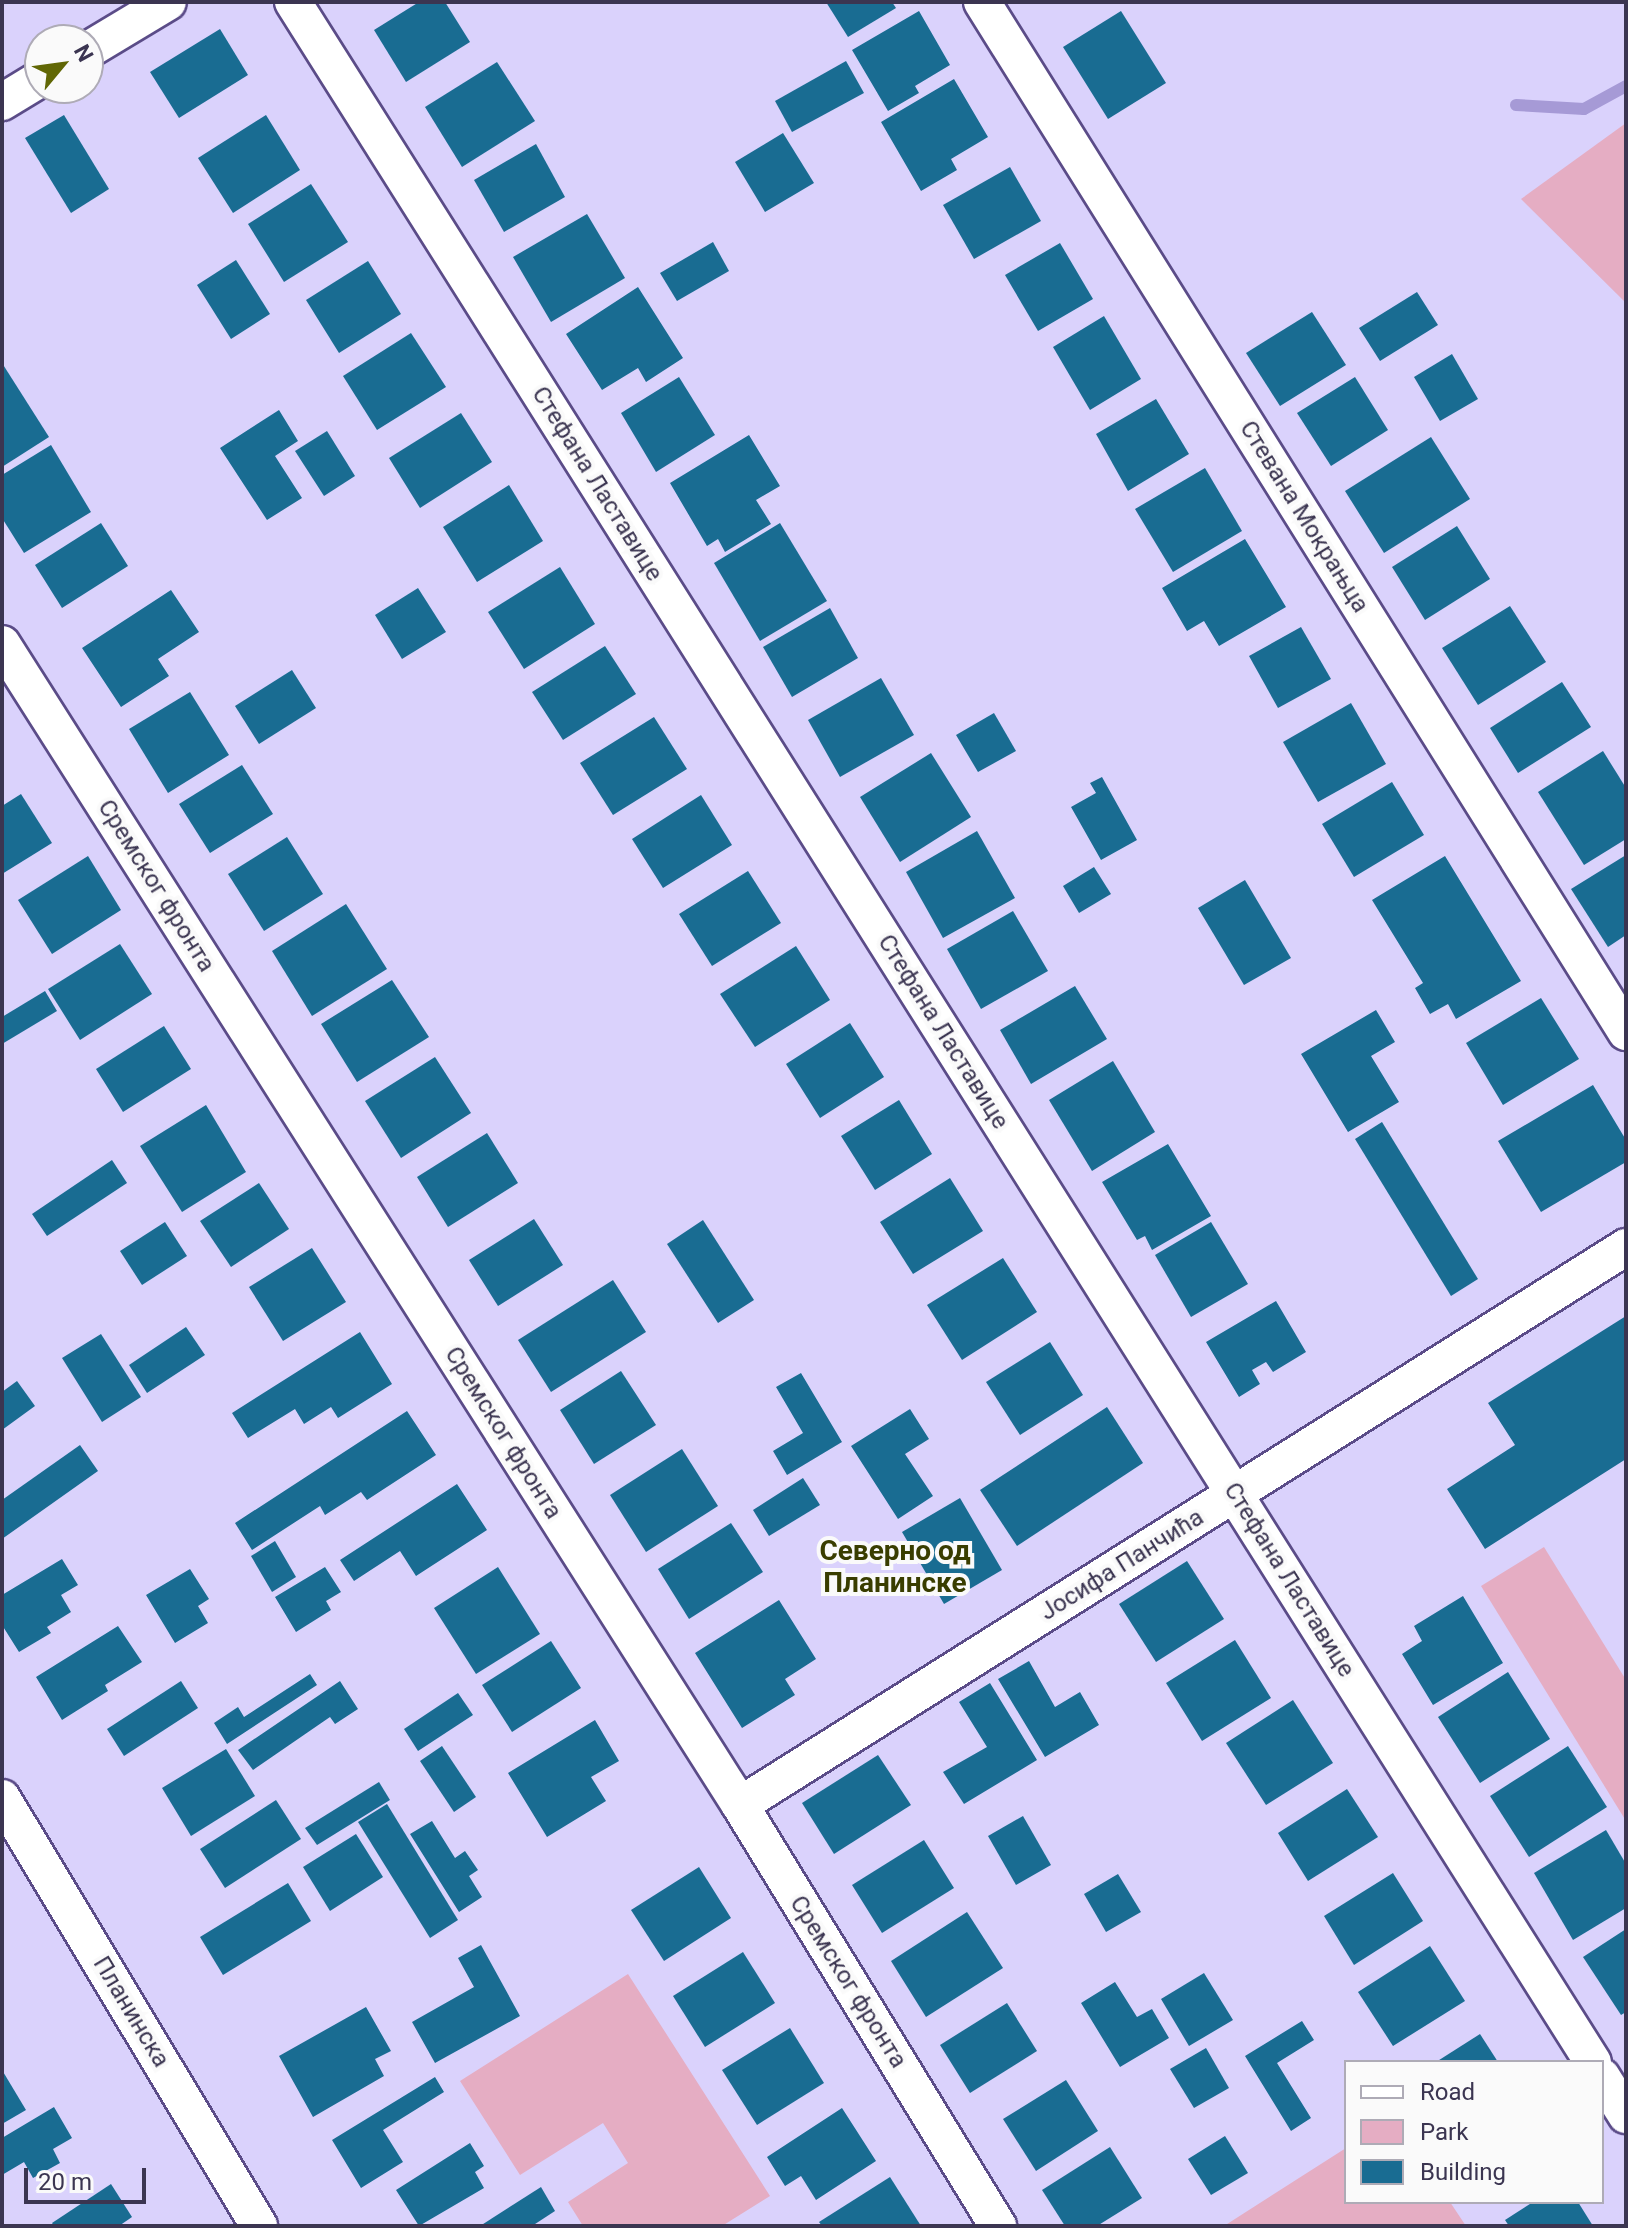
<!DOCTYPE html>
<meta charset="utf-8">
<style>
body{margin:0}
#map{position:relative;width:1628px;height:2228px;overflow:hidden;background:#dad2fc;font-family:Roboto,sans-serif}
div>[style]{position:absolute}
.green>*{inset:0;background:#e5adc3}
.stream>*{height:12px;margin:-6px;padding:0 6px;transform-origin:6px;border-radius:6px;background:#a69ad6}
.building>*{inset:0;background:#196c92}
.roads{filter:drop-shadow(2px 0 #5b4c88) drop-shadow(-2px 0 #5b4c88) drop-shadow(0 2px #5b4c88) drop-shadow(0 -2px #5b4c88)}
.minor>*{height:36px;margin:-18px;padding:0 18px;transform-origin:18px;border-radius:18px;background:#fff}
span{translate:-50% -50%;white-space:nowrap;text-align:center;line-height:1.15;-webkit-text-stroke:8px #fafafa;paint-order:stroke}
.street-label{font-size:24px;color:#3b3551}
.quarter-label{font-size:28px;color:#393d00;font-weight:700}
.frame{position:absolute;inset:0;border:4px solid #3b3551;pointer-events:none}
.legend{position:absolute;left:1344px;top:2060px;width:260px;height:144px;box-sizing:border-box;background:#fafafa;border:2px solid #aeabb6;margin:0;padding:10px 14px;list-style:none;font-size:24px;color:#3b3551}
.legend li{display:flex;align-items:center;gap:16px;height:40px}
.legend b{width:40px;border:2px solid #aeabb6}
.north{position:absolute;left:24px;top:24px;width:80px;height:80px;box-sizing:border-box;background:#fafafa;border:2px solid #aeabb6;border-radius:50%;rotate:61deg;font-size:22px;font-weight:700;line-height:32px;text-align:center;color:#3b3551}
.north::after{content:'';display:block;margin:auto;width:28px;height:36px;background:#616705;clip-path:polygon(50% 0,100% 100%,50% 72%,0 100%)}
.scale{position:absolute;left:24px;top:2168px;width:122px;height:36px;box-sizing:border-box;border:4px solid #3b3551;border-top:0;padding-left:10px;font-size:24px;line-height:28px;white-space:nowrap;color:#3b3551;-webkit-text-stroke:6px #fafafa;paint-order:stroke}
</style>
<div id="map">
<div class="green">
<i style="clip-path:polygon(1626px 123px,1626px 303px,1521px 199px)"></i>
<i style="clip-path:polygon(1544px 1547px,1626px 1680px,1626px 1821px,1481px 1586px)"></i>
<i style="clip-path:polygon(628px 1974px,770px 2196px,722px 2226px,583px 2226px,568px 2202px,628px 2163px,603px 2123px,520px 2175px,460px 2081px)"></i>
<i style="clip-path:polygon(1346px 2148px,1346px 2202px,1450px 2202px,1466px 2226px,1224px 2226px)"></i>
</div>
<div class="stream">
<i style="left:1516px;top:105px;width:68px;rotate:3.4deg"></i>
<i style="left:1584px;top:109px;width:48px;rotate:-28.7deg"></i>
</div>
<div class="building">
<i style="clip-path:polygon(419px 2px,445px 2px,470px 42px,406px 82px,374px 30px)"></i>
<i style="clip-path:polygon(826px 2px,892px 2px,896px 8px,848px 37px)"></i>
<i style="clip-path:polygon(919px 11px,950px 65px,915px 86px,919px 93px,888px 111px,852px 50px)"></i>
<i style="clip-path:polygon(1121px 11px,1166px 83px,1108px 119px,1063px 47px)"></i>
<i style="clip-path:polygon(220px 29px,248px 75px,179px 118px,150px 72px)"></i>
<i style="clip-path:polygon(846px 61px,864px 93px,792px 132px,775px 101px)"></i>
<i style="clip-path:polygon(497px 62px,535px 121px,462px 167px,425px 107px)"></i>
<i style="clip-path:polygon(954px 79px,988px 137px,951px 159px,957px 170px,921px 191px,881px 122px)"></i>
<i style="clip-path:polygon(64px 115px,109px 189px,71px 213px,25px 138px)"></i>
<i style="clip-path:polygon(266px 115px,300px 170px,233px 213px,198px 158px)"></i>
<i style="clip-path:polygon(783px 133px,814px 183px,765px 212px,735px 162px)"></i>
<i style="clip-path:polygon(536px 144px,565px 197px,504px 232px,474px 180px)"></i>
<i style="clip-path:polygon(1010px 167px,1041px 221px,974px 259px,943px 205px)"></i>
<i style="clip-path:polygon(311px 184px,348px 242px,284px 282px,248px 224px)"></i>
<i style="clip-path:polygon(587px 214px,625px 278px,551px 322px,513px 257px)"></i>
<i style="clip-path:polygon(713px 242px,729px 271px,677px 301px,660px 273px)"></i>
<i style="clip-path:polygon(1060px 243px,1093px 299px,1038px 331px,1005px 275px)"></i>
<i style="clip-path:polygon(236px 260px,270px 314px,231px 339px,197px 285px)"></i>
<i style="clip-path:polygon(368px 261px,401px 314px,339px 353px,306px 300px)"></i>
<i style="clip-path:polygon(638px 287px,683px 358px,646px 382px,638px 368px,602px 390px,566px 334px)"></i>
<i style="clip-path:polygon(1417px 292px,1438px 325px,1380px 361px,1359px 328px)"></i>
<i style="clip-path:polygon(1312px 312px,1346px 365px,1280px 406px,1246px 353px)"></i>
<i style="clip-path:polygon(1104px 316px,1141px 379px,1090px 410px,1053px 347px)"></i>
<i style="clip-path:polygon(411px 333px,446px 387px,377px 430px,343px 376px)"></i>
<i style="clip-path:polygon(1452px 354px,1478px 399px,1440px 421px,1414px 377px)"></i>
<i style="clip-path:polygon(2px 363px,49px 437px,2px 467px)"></i>
<i style="clip-path:polygon(679px 377px,715px 435px,656px 472px,621px 413px)"></i>
<i style="clip-path:polygon(1355px 377px,1388px 430px,1331px 466px,1297px 413px)"></i>
<i style="clip-path:polygon(1156px 399px,1189px 454px,1128px 491px,1096px 434px)"></i>
<i style="clip-path:polygon(279px 410px,298px 441px,275px 456px,302px 498px,267px 520px,220px 448px)"></i>
<i style="clip-path:polygon(461px 413px,492px 462px,420px 508px,389px 458px)"></i>
<i style="clip-path:polygon(327px 431px,355px 476px,324px 496px,295px 451px)"></i>
<i style="clip-path:polygon(749px 435px,780px 486px,756px 500px,771px 524px,725px 552px,718px 539px,707px 546px,670px 483px)"></i>
<i style="clip-path:polygon(1431px 437px,1470px 499px,1384px 553px,1345px 491px)"></i>
<i style="clip-path:polygon(51px 445px,91px 512px,24px 553px,2px 518px,2px 475px)"></i>
<i style="clip-path:polygon(1205px 468px,1242px 531px,1173px 572px,1135px 509px)"></i>
<i style="clip-path:polygon(509px 485px,543px 541px,477px 582px,443px 527px)"></i>
<i style="clip-path:polygon(101px 523px,128px 566px,62px 608px,35px 565px)"></i>
<i style="clip-path:polygon(780px 523px,827px 601px,760px 641px,714px 563px)"></i>
<i style="clip-path:polygon(1457px 526px,1490px 579px,1425px 620px,1392px 567px)"></i>
<i style="clip-path:polygon(1245px 539px,1286px 607px,1219px 646px,1204px 621px,1187px 631px,1162px 588px)"></i>
<i style="clip-path:polygon(560px 567px,595px 624px,524px 669px,488px 612px)"></i>
<i style="clip-path:polygon(418px 588px,446px 632px,402px 659px,375px 615px)"></i>
<i style="clip-path:polygon(171px 590px,199px 632px,158px 659px,169px 676px,121px 707px,82px 648px)"></i>
<i style="clip-path:polygon(1510px 606px,1546px 662px,1478px 705px,1442px 648px)"></i>
<i style="clip-path:polygon(830px 608px,858px 658px,792px 697px,763px 647px)"></i>
<i style="clip-path:polygon(1301px 627px,1331px 679px,1278px 708px,1249px 656px)"></i>
<i style="clip-path:polygon(605px 646px,636px 694px,563px 740px,532px 692px)"></i>
<i style="clip-path:polygon(292px 670px,316px 708px,259px 744px,235px 706px)"></i>
<i style="clip-path:polygon(881px 678px,914px 735px,840px 777px,808px 720px)"></i>
<i style="clip-path:polygon(1562px 682px,1591px 727px,1518px 773px,1490px 728px)"></i>
<i style="clip-path:polygon(190px 692px,229px 755px,168px 793px,129px 729px)"></i>
<i style="clip-path:polygon(1351px 703px,1386px 764px,1318px 802px,1283px 742px)"></i>
<i style="clip-path:polygon(994px 713px,1016px 751px,978px 772px,956px 735px)"></i>
<i style="clip-path:polygon(654px 717px,687px 769px,613px 815px,580px 763px)"></i>
<i style="clip-path:polygon(1603px 751px,1626px 788px,1626px 839px,1584px 865px,1538px 792px)"></i>
<i style="clip-path:polygon(931px 753px,971px 817px,900px 862px,860px 797px)"></i>
<i style="clip-path:polygon(242px 765px,273px 814px,210px 853px,179px 804px)"></i>
<i style="clip-path:polygon(1102px 777px,1137px 840px,1101px 860px,1071px 807px,1096px 793px,1090px 783px)"></i>
<i style="clip-path:polygon(1392px 782px,1424px 835px,1354px 877px,1322px 824px)"></i>
<i style="clip-path:polygon(21px 794px,52px 843px,2px 874px,2px 806px)"></i>
<i style="clip-path:polygon(701px 795px,732px 845px,663px 888px,632px 839px)"></i>
<i style="clip-path:polygon(977px 831px,1015px 898px,943px 938px,906px 872px)"></i>
<i style="clip-path:polygon(287px 837px,323px 894px,264px 931px,228px 874px)"></i>
<i style="clip-path:polygon(1626px 855px,1626px 935px,1608px 947px,1571px 889px)"></i>
<i style="clip-path:polygon(88px 856px,121px 910px,52px 954px,18px 900px)"></i>
<i style="clip-path:polygon(1445px 856px,1521px 981px,1456px 1019px,1448px 1004px,1430px 1014px,1415px 988px,1423px 983px,1372px 900px)"></i>
<i style="clip-path:polygon(1094px 867px,1111px 894px,1079px 913px,1063px 886px)"></i>
<i style="clip-path:polygon(748px 871px,781px 923px,712px 966px,679px 914px)"></i>
<i style="clip-path:polygon(1245px 880px,1291px 958px,1244px 985px,1198px 908px)"></i>
<i style="clip-path:polygon(346px 904px,387px 969px,312px 1016px,272px 951px)"></i>
<i style="clip-path:polygon(1013px 911px,1048px 971px,981px 1009px,947px 949px)"></i>
<i style="clip-path:polygon(120px 944px,152px 994px,80px 1040px,48px 989px)"></i>
<i style="clip-path:polygon(796px 946px,830px 1000px,755px 1047px,720px 994px)"></i>
<i style="clip-path:polygon(392px 980px,429px 1037px,357px 1082px,321px 1024px)"></i>
<i style="clip-path:polygon(1075px 986px,1107px 1039px,1031px 1084px,1000px 1030px)"></i>
<i style="clip-path:polygon(45px 991px,57px 1011px,2px 1044px,2px 1017px)"></i>
<i style="clip-path:polygon(1541px 998px,1579px 1059px,1503px 1105px,1466px 1043px)"></i>
<i style="clip-path:polygon(1376px 1010px,1395px 1042px,1371px 1056px,1399px 1102px,1348px 1132px,1301px 1054px)"></i>
<i style="clip-path:polygon(850px 1023px,884px 1077px,820px 1118px,786px 1064px)"></i>
<i style="clip-path:polygon(164px 1026px,191px 1069px,123px 1112px,96px 1069px)"></i>
<i style="clip-path:polygon(435px 1057px,471px 1113px,401px 1158px,365px 1101px)"></i>
<i style="clip-path:polygon(1113px 1061px,1155px 1132px,1092px 1171px,1049px 1100px)"></i>
<i style="clip-path:polygon(1593px 1085px,1626px 1140px,1626px 1162px,1541px 1212px,1498px 1141px)"></i>
<i style="clip-path:polygon(899px 1100px,932px 1154px,875px 1190px,841px 1136px)"></i>
<i style="clip-path:polygon(206px 1105px,246px 1172px,182px 1212px,140px 1146px)"></i>
<i style="clip-path:polygon(1382px 1122px,1478px 1279px,1451px 1296px,1355px 1139px)"></i>
<i style="clip-path:polygon(487px 1133px,518px 1183px,448px 1227px,417px 1177px)"></i>
<i style="clip-path:polygon(1168px 1144px,1211px 1216px,1152px 1250px,1145px 1236px,1137px 1240px,1102px 1182px)"></i>
<i style="clip-path:polygon(112px 1160px,127px 1183px,47px 1236px,32px 1214px)"></i>
<i style="clip-path:polygon(950px 1178px,983px 1231px,913px 1274px,880px 1222px)"></i>
<i style="clip-path:polygon(259px 1183px,289px 1229px,231px 1267px,200px 1221px)"></i>
<i style="clip-path:polygon(534px 1219px,563px 1265px,498px 1306px,469px 1260px)"></i>
<i style="clip-path:polygon(703px 1220px,754px 1300px,718px 1323px,667px 1244px)"></i>
<i style="clip-path:polygon(165px 1222px,187px 1256px,142px 1285px,120px 1251px)"></i>
<i style="clip-path:polygon(1211px 1222px,1248px 1284px,1191px 1317px,1155px 1255px)"></i>
<i style="clip-path:polygon(312px 1248px,346px 1302px,283px 1341px,249px 1287px)"></i>
<i style="clip-path:polygon(1003px 1258px,1037px 1312px,962px 1360px,927px 1305px)"></i>
<i style="clip-path:polygon(613px 1280px,646px 1332px,551px 1392px,518px 1340px)"></i>
<i style="clip-path:polygon(1276px 1301px,1306px 1352px,1273px 1372px,1266px 1362px,1252px 1370px,1260px 1384px,1239px 1397px,1206px 1342px)"></i>
<i style="clip-path:polygon(1626px 1316px,1626px 1459px,1485px 1549px,1447px 1489px,1515px 1445px,1488px 1403px)"></i>
<i style="clip-path:polygon(186px 1327px,205px 1355px,147px 1393px,129px 1365px)"></i>
<i style="clip-path:polygon(360px 1332px,392px 1384px,338px 1418px,331px 1407px,304px 1424px,295px 1409px,248px 1438px,232px 1413px)"></i>
<i style="clip-path:polygon(101px 1334px,141px 1397px,102px 1422px,62px 1358px)"></i>
<i style="clip-path:polygon(1050px 1342px,1083px 1395px,1020px 1435px,986px 1382px)"></i>
<i style="clip-path:polygon(621px 1371px,656px 1425px,594px 1464px,560px 1410px)"></i>
<i style="clip-path:polygon(801px 1373px,842px 1442px,787px 1475px,773px 1451px,803px 1433px,776px 1387px)"></i>
<i style="clip-path:polygon(17px 1381px,35px 1406px,2px 1430px,2px 1392px)"></i>
<i style="clip-path:polygon(1107px 1407px,1143px 1463px,1017px 1546px,980px 1490px)"></i>
<i style="clip-path:polygon(910px 1409px,929px 1439px,905px 1454px,933px 1496px,898px 1519px,851px 1446px)"></i>
<i style="clip-path:polygon(407px 1411px,436px 1455px,367px 1500px,361px 1492px,325px 1515px,320px 1506px,252px 1550px,235px 1523px)"></i>
<i style="clip-path:polygon(80px 1445px,98px 1471px,2px 1539px,2px 1500px)"></i>
<i style="clip-path:polygon(682px 1449px,718px 1506px,646px 1552px,610px 1495px)"></i>
<i style="clip-path:polygon(803px 1478px,820px 1505px,769px 1536px,753px 1510px)"></i>
<i style="clip-path:polygon(457px 1484px,487px 1530px,416px 1576px,400px 1551px,354px 1581px,340px 1560px)"></i>
<i style="clip-path:polygon(960px 1498px,1002px 1570px,944px 1604px,902px 1532px)"></i>
<i style="clip-path:polygon(731px 1523px,763px 1572px,689px 1619px,658px 1569px)"></i>
<i style="clip-path:polygon(275px 1541px,296px 1577px,272px 1592px,251px 1556px)"></i>
<i style="clip-path:polygon(62px 1559px,78px 1585px,61px 1595px,71px 1612px,47px 1627px,51px 1633px,19px 1652px,2px 1625px,2px 1595px)"></i>
<i style="clip-path:polygon(1187px 1561px,1224px 1619px,1156px 1662px,1119px 1604px)"></i>
<i style="clip-path:polygon(325px 1567px,341px 1592px,326px 1601px,331px 1610px,296px 1632px,275px 1597px)"></i>
<i style="clip-path:polygon(498px 1567px,540px 1634px,476px 1674px,434px 1608px)"></i>
<i style="clip-path:polygon(190px 1569px,209px 1599px,198px 1606px,208px 1623px,175px 1643px,146px 1595px)"></i>
<i style="clip-path:polygon(1463px 1596px,1503px 1663px,1433px 1705px,1402px 1654px,1422px 1641px,1414px 1626px)"></i>
<i style="clip-path:polygon(779px 1600px,816px 1659px,785px 1679px,795px 1695px,742px 1728px,695px 1653px)"></i>
<i style="clip-path:polygon(118px 1626px,142px 1662px,105px 1685px,108px 1691px,62px 1720px,36px 1677px)"></i>
<i style="clip-path:polygon(1235px 1640px,1271px 1698px,1202px 1741px,1166px 1683px)"></i>
<i style="clip-path:polygon(551px 1641px,581px 1688px,512px 1732px,482px 1685px)"></i>
<i style="clip-path:polygon(1029px 1661px,1055px 1707px,1080px 1692px,1099px 1725px,1045px 1757px,998px 1679px)"></i>
<i style="clip-path:polygon(1508px 1672px,1550px 1739px,1480px 1783px,1438px 1717px)"></i>
<i style="clip-path:polygon(310px 1674px,317px 1685px,227px 1744px,214px 1723px,238px 1707px,244px 1717px)"></i>
<i style="clip-path:polygon(181px 1681px,198px 1708px,124px 1756px,107px 1729px)"></i>
<i style="clip-path:polygon(340px 1681px,358px 1709px,335px 1724px,330px 1717px,253px 1770px,238px 1750px)"></i>
<i style="clip-path:polygon(990px 1683px,1037px 1760px,964px 1804px,943px 1772px,987px 1747px,959px 1702px)"></i>
<i style="clip-path:polygon(458px 1693px,473px 1715px,418px 1751px,404px 1729px)"></i>
<i style="clip-path:polygon(1293px 1700px,1333px 1763px,1266px 1805px,1226px 1743px)"></i>
<i style="clip-path:polygon(595px 1720px,619px 1761px,591px 1777px,606px 1801px,547px 1837px,508px 1773px)"></i>
<i style="clip-path:polygon(442px 1746px,476px 1797px,454px 1812px,420px 1761px)"></i>
<i style="clip-path:polygon(1568px 1746px,1607px 1807px,1529px 1857px,1490px 1796px)"></i>
<i style="clip-path:polygon(226px 1749px,255px 1796px,191px 1836px,162px 1788px)"></i>
<i style="clip-path:polygon(878px 1755px,911px 1805px,834px 1854px,802px 1803px)"></i>
<i style="clip-path:polygon(379px 1782px,390px 1800px,317px 1845px,305px 1828px)"></i>
<i style="clip-path:polygon(1347px 1789px,1378px 1837px,1308px 1881px,1278px 1833px)"></i>
<i style="clip-path:polygon(276px 1800px,301px 1839px,225px 1888px,200px 1849px)"></i>
<i style="clip-path:polygon(387px 1804px,458px 1920px,430px 1938px,358px 1822px)"></i>
<i style="clip-path:polygon(1023px 1816px,1051px 1865px,1016px 1885px,988px 1836px)"></i>
<i style="clip-path:polygon(432px 1821px,455px 1858px,465px 1851px,478px 1870px,469px 1876px,482px 1897px,459px 1912px,410px 1834px)"></i>
<i style="clip-path:polygon(1606px 1830px,1626px 1864px,1626px 1908px,1573px 1940px,1534px 1873px)"></i>
<i style="clip-path:polygon(356px 1834px,383px 1877px,330px 1911px,303px 1867px)"></i>
<i style="clip-path:polygon(924px 1840px,954px 1888px,882px 1933px,852px 1885px)"></i>
<i style="clip-path:polygon(699px 1867px,731px 1918px,664px 1961px,631px 1910px)"></i>
<i style="clip-path:polygon(1393px 1873px,1423px 1921px,1354px 1965px,1324px 1916px)"></i>
<i style="clip-path:polygon(1118px 1874px,1141px 1912px,1106px 1932px,1084px 1894px)"></i>
<i style="clip-path:polygon(288px 1883px,311px 1921px,223px 1975px,200px 1937px)"></i>
<i style="clip-path:polygon(967px 1912px,1003px 1968px,926px 2017px,891px 1961px)"></i>
<i style="clip-path:polygon(1626px 1929px,1626px 2012px,1621px 2015px,1583px 1957px)"></i>
<i style="clip-path:polygon(481px 1945px,520px 2016px,435px 2063px,412px 2022px,474px 1987px,458px 1958px)"></i>
<i style="clip-path:polygon(1430px 1946px,1465px 2001px,1393px 2046px,1358px 1992px)"></i>
<i style="clip-path:polygon(743px 1952px,775px 2003px,705px 2047px,673px 1996px)"></i>
<i style="clip-path:polygon(1204px 1973px,1233px 2020px,1189px 2046px,1161px 1999px)"></i>
<i style="clip-path:polygon(1115px 1982px,1137px 2017px,1152px 2009px,1169px 2038px,1120px 2067px,1081px 2003px)"></i>
<i style="clip-path:polygon(1007px 2003px,1037px 2051px,970px 2093px,940px 2045px)"></i>
<i style="clip-path:polygon(366px 2007px,391px 2051px,375px 2059px,384px 2076px,313px 2117px,279px 2056px)"></i>
<i style="clip-path:polygon(1302px 2021px,1314px 2040px,1277px 2063px,1311px 2118px,1291px 2131px,1245px 2056px)"></i>
<i style="clip-path:polygon(790px 2028px,824px 2083px,757px 2125px,722px 2070px)"></i>
<i style="clip-path:polygon(1480px 2034px,1498px 2062px,1436px 2062px)"></i>
<i style="clip-path:polygon(1206px 2048px,1229px 2088px,1194px 2108px,1170px 2069px)"></i>
<i style="clip-path:polygon(2px 2070px,26px 2110px,2px 2124px)"></i>
<i style="clip-path:polygon(435px 2077px,444px 2092px,383px 2130px,403px 2162px,361px 2188px,332px 2140px)"></i>
<i style="clip-path:polygon(1066px 2080px,1098px 2131px,1036px 2171px,1003px 2119px)"></i>
<i style="clip-path:polygon(54px 2107px,72px 2138px,53px 2149px,60px 2163px,33px 2178px,24px 2162px,2px 2175px,2px 2138px)"></i>
<i style="clip-path:polygon(842px 2108px,876px 2161px,816px 2200px,801px 2176px,785px 2186px,767px 2157px)"></i>
<i style="clip-path:polygon(1225px 2136px,1248px 2173px,1211px 2195px,1188px 2159px)"></i>
<i style="clip-path:polygon(470px 2143px,484px 2166px,475px 2172px,484px 2188px,419px 2226px,396px 2190px)"></i>
<i style="clip-path:polygon(1110px 2147px,1142px 2198px,1097px 2226px,1065px 2226px,1042px 2190px)"></i>
<i style="clip-path:polygon(890px 2177px,921px 2226px,822px 2226px,819px 2222px)"></i>
<i style="clip-path:polygon(111px 2184px,132px 2217px,119px 2226px,54px 2226px,52px 2223px)"></i>
<i style="clip-path:polygon(541px 2187px,555px 2211px,532px 2226px,480px 2226px)"></i>
<i style="clip-path:polygon(1533px 2202px,1578px 2202px,1593px 2226px,1509px 2226px,1505px 2220px)"></i>
</div>
<div class="roads">
<div class="minor">
<i style="left:293px;top:2px;width:2436px;rotate:57.75deg"></i>
<i style="left:982px;top:2px;width:1215px;rotate:57.98deg"></i>
<i style="left:88px;top:50px;width:93px;rotate:-31deg"></i>
<i style="left:2px;top:102px;width:44px;rotate:-31.2deg"></i>
<i style="left:2px;top:644px;width:1376px;rotate:57.56deg"></i>
<i style="left:740px;top:1805px;width:494px;rotate:58.5deg"></i>
<i style="left:2px;top:1798px;width:499px;rotate:59deg"></i>
<i style="left:740px;top:1805px;width:1047px;rotate:-32.2deg"></i>
<i style="left:1602px;top:2077px;width:45px;rotate:57.7deg"></i>
</div>
</div>
<div class="street-label">
<span style="left:597px;top:484px;rotate:58deg">Стефана Ластавице</span>
<span style="left:1304px;top:517px;rotate:58deg">Стевана Мокрањца</span>
<span style="left:156px;top:886px;rotate:58deg">Сремског фронта</span>
<span style="left:943px;top:1032px;rotate:58deg">Стефана Ластавице</span>
<span style="left:503px;top:1433px;rotate:58deg">Сремског фронта</span>
<span style="left:1122px;top:1565px;rotate:-32deg">Јосифа Панчића</span>
<span style="left:1289px;top:1580px;rotate:58deg">Стефана Ластавице</span>
<span style="left:848px;top:1982px;rotate:58deg">Сремског фронта</span>
<span style="left:131px;top:2012px;rotate:59deg">Планинска</span>
</div>
<div class="quarter-label">
<span style="left:895px;top:1567px">Северно од<br>Планинске</span>
</div>
<div class="frame"></div>
<ul class="legend">
<li><b style="height:10px;background:#fff"></b>Road</li>
<li><b style="height:22px;background:#e5adc3"></b>Park</li>
<li><b style="height:22px;background:#196c92"></b>Building</li>
</ul>
<div class="north">N</div>
<div class="scale">20 m</div>
</div>
